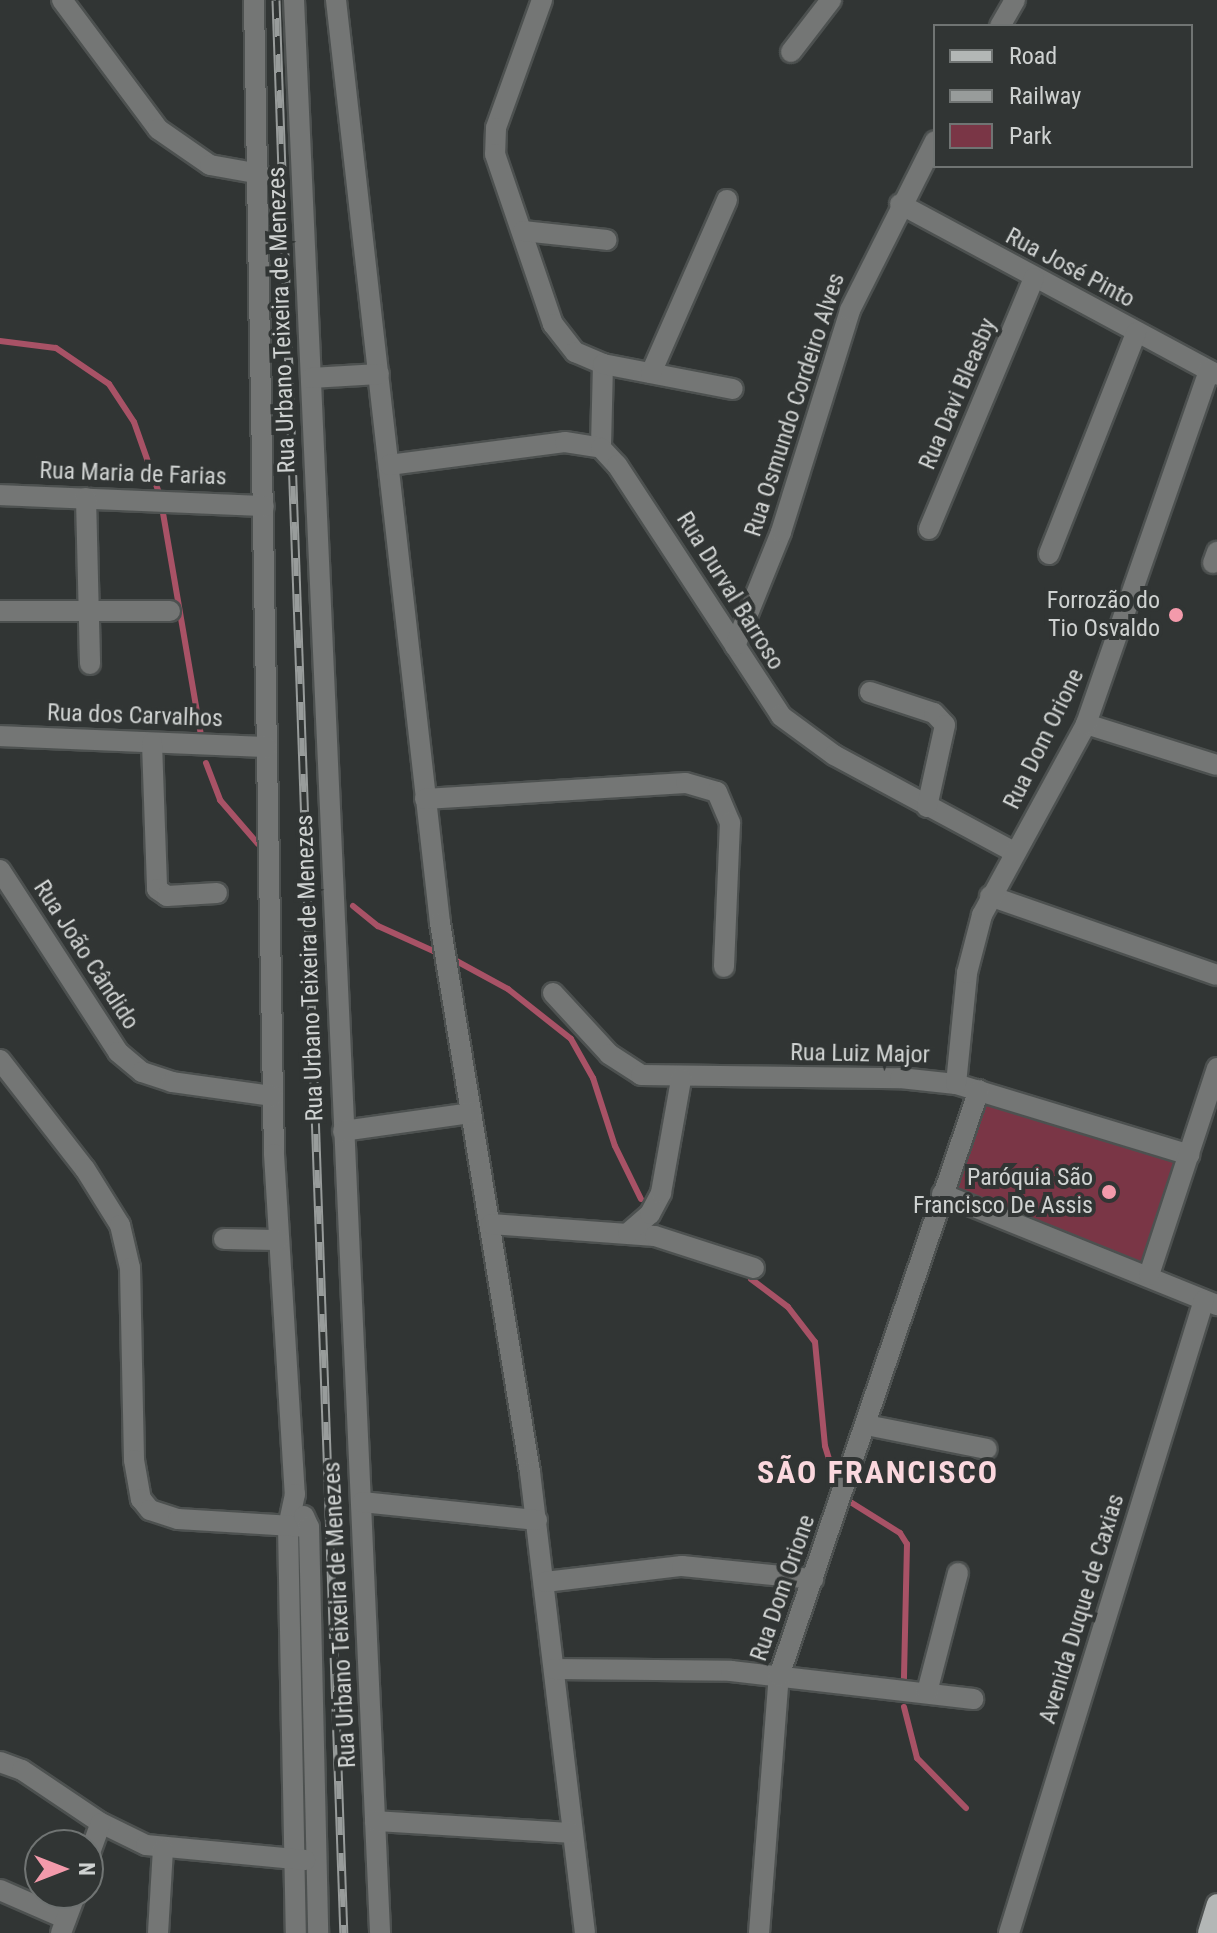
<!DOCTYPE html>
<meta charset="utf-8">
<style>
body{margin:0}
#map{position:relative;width:1217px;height:1933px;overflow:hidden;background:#313534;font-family:"Roboto Condensed",sans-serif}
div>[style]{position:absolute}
.green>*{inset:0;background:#7a3646}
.stream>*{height:6px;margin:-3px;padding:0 3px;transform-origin:3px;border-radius:3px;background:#a85266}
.roads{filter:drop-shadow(2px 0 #4d5150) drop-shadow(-2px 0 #4d5150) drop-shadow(0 2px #4d5150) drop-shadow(0 -2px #4d5150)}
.minor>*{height:20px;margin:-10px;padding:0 10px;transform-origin:10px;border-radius:10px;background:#747675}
.major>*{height:20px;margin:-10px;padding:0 10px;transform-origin:10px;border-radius:10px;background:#b3b7b6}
.rail>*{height:9px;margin-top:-4.5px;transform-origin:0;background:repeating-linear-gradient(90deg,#313534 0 18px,#989c9b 0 36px);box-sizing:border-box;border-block:2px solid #989c9b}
.dots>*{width:22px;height:22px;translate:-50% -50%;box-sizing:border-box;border:4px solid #313534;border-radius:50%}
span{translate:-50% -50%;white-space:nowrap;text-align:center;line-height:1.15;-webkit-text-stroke:8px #313534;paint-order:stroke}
.street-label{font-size:24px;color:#cfd2d1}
.poi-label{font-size:24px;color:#cfd2d1}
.right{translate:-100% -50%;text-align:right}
.district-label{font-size:32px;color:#fbd8de;font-weight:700;letter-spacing:2px}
.legend{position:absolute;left:933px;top:24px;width:260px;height:144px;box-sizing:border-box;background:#313534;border:2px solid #707473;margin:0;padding:10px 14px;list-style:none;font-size:24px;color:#cfd2d1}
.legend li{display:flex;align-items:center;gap:16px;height:40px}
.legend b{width:40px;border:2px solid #707473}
.north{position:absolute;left:24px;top:1829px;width:80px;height:80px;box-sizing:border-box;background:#313534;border:2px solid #707473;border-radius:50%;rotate:90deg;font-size:22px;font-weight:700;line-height:32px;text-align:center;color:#cfd2d1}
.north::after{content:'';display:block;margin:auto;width:28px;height:36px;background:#f39aab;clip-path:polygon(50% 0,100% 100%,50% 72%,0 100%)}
</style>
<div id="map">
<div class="green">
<i style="clip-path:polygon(979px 1090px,1189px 1155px,1149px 1275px,942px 1194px)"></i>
</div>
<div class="stream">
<i style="left:0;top:341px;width:56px;rotate:7.1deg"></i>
<i style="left:56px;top:348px;width:64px;rotate:34.2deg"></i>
<i style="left:109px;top:384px;width:45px;rotate:56.7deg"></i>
<i style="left:134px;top:422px;width:75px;rotate:70.6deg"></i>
<i style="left:163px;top:513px;width:230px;rotate:80.3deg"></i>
<i style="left:206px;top:763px;width:40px;rotate:69deg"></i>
<i style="left:220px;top:800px;width:58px;rotate:49.2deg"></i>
<i style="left:353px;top:906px;width:32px;rotate:39deg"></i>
<i style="left:378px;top:926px;width:68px;rotate:24.3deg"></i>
<i style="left:451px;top:958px;width:65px;rotate:28.5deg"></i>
<i style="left:508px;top:989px;width:80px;rotate:38.4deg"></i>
<i style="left:571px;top:1039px;width:45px;rotate:60.6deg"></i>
<i style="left:593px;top:1078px;width:71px;rotate:72.1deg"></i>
<i style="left:615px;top:1146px;width:59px;rotate:63.9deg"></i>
<i style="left:751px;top:1279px;width:46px;rotate:37.1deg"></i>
<i style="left:788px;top:1307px;width:44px;rotate:52.4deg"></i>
<i style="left:815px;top:1342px;width:104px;rotate:84.5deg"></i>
<i style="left:825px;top:1446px;width:44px;rotate:72.8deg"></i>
<i style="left:844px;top:1498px;width:66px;rotate:32deg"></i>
<i style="left:900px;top:1533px;width:13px;rotate:58deg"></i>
<i style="left:907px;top:1544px;width:135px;rotate:91.3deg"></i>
<i style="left:904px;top:1707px;width:53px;rotate:75.7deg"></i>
<i style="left:917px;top:1758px;width:70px;rotate:45.6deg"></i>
</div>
<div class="roads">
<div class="minor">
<i style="left:62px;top:0;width:161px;rotate:53.3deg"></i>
<i style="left:158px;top:129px;width:63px;rotate:34.7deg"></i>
<i style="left:210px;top:165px;width:51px;rotate:10.2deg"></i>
<i style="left:254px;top:0;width:1154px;rotate:89.01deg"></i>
<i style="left:274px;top:1154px;width:341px;rotate:86.5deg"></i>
<i style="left:295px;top:1494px;width:33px;rotate:102deg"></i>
<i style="left:288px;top:1526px;width:407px;rotate:88.9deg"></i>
<i style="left:294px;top:0;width:1935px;rotate:87.45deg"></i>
<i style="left:336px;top:0;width:929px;rotate:83.57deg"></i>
<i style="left:440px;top:923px;width:556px;rotate:80.69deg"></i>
<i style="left:530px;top:1472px;width:464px;rotate:83.2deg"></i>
<i style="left:542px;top:0;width:136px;rotate:109.8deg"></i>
<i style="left:496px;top:128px;width:26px;rotate:92deg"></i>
<i style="left:495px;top:154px;width:180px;rotate:71.2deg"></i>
<i style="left:553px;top:324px;width:36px;rotate:52deg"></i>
<i style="left:575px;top:352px;width:30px;rotate:23deg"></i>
<i style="left:603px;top:364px;width:84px;rotate:91.4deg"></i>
<i style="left:1000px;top:26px;width:30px;rotate:-60deg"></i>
<i style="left:791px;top:52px;width:66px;rotate:-52.4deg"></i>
<i style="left:900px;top:204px;width:360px;rotate:28.3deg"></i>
<i style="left:523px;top:231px;width:84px;rotate:6.1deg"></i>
<i style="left:603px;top:364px;width:132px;rotate:10.9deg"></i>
<i style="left:651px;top:373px;width:189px;rotate:-66.3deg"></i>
<i style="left:311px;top:378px;width:68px;rotate:-3.4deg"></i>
<i style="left:389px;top:465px;width:177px;rotate:-7.4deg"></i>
<i style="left:565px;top:442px;width:36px;rotate:9deg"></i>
<i style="left:601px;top:448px;width:23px;rotate:47deg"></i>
<i style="left:617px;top:465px;width:300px;rotate:56.8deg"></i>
<i style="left:781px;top:716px;width:66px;rotate:36.3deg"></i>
<i style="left:834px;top:755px;width:204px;rotate:28.3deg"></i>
<i style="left:0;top:495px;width:264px;rotate:2.4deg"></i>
<i style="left:86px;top:498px;width:166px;rotate:88.6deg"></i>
<i style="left:929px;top:529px;width:272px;rotate:-67.3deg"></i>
<i style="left:1049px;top:554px;width:238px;rotate:-68.5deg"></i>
<i style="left:1213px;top:563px;width:12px;rotate:-70deg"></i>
<i style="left:0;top:611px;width:170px"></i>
<i style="left:735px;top:646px;width:123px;rotate:-68deg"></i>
<i style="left:781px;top:532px;width:232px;rotate:-72.7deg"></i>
<i style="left:850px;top:310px;width:189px;rotate:-63.3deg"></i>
<i style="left:870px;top:692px;width:67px;rotate:18.2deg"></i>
<i style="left:934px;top:713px;width:16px;rotate:47deg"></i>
<i style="left:945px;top:725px;width:84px;rotate:102.4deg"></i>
<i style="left:1086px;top:724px;width:137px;rotate:17.4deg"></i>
<i style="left:0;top:736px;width:267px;rotate:2.4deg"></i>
<i style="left:152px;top:743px;width:146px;rotate:88deg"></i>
<i style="left:157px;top:889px;width:12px;rotate:35deg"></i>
<i style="left:167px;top:896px;width:50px;rotate:-3.4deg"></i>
<i style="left:425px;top:799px;width:261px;rotate:-3.5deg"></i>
<i style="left:686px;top:783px;width:32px;rotate:16deg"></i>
<i style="left:717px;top:792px;width:34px;rotate:67deg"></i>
<i style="left:730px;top:823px;width:144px;rotate:92.4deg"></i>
<i style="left:0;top:870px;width:217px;rotate:57deg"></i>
<i style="left:118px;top:1052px;width:31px;rotate:40deg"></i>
<i style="left:142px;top:1072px;width:32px;rotate:18deg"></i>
<i style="left:172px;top:1082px;width:101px;rotate:8deg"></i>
<i style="left:990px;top:896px;width:240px;rotate:19.2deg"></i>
<i style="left:553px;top:993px;width:83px;rotate:47.4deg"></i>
<i style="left:609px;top:1054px;width:38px;rotate:33deg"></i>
<i style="left:641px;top:1075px;width:259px;rotate:0.7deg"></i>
<i style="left:900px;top:1078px;width:56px;rotate:6.1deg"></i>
<i style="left:956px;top:1084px;width:244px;rotate:16.9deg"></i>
<i style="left:0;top:1060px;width:138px;rotate:52.1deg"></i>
<i style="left:85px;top:1169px;width:66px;rotate:58deg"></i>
<i style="left:120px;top:1225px;width:44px;rotate:76.9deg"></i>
<i style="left:130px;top:1268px;width:192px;rotate:88.8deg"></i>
<i style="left:134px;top:1460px;width:40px;rotate:80deg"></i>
<i style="left:141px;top:1499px;width:14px;rotate:51deg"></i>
<i style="left:150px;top:1510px;width:29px;rotate:18deg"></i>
<i style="left:178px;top:1519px;width:131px;rotate:3.5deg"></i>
<i style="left:956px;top:1084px;width:112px;rotate:-84.3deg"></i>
<i style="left:967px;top:973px;width:60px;rotate:-75.5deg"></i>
<i style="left:982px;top:915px;width:217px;rotate:-61.4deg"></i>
<i style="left:1086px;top:724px;width:374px;rotate:-70.8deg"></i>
<i style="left:343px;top:1131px;width:129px;rotate:-8deg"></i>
<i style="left:942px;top:1194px;width:297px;rotate:22deg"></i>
<i style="left:491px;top:1224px;width:164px;rotate:4.2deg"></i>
<i style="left:655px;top:1236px;width:104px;rotate:17.9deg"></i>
<i style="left:628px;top:1233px;width:29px;rotate:-41deg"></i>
<i style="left:650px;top:1214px;width:24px;rotate:-62deg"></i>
<i style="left:661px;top:1193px;width:116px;rotate:-80deg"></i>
<i style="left:224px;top:1239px;width:54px;rotate:1.1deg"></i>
<i style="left:1149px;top:1275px;width:218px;rotate:-71.8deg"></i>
<i style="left:866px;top:1425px;width:123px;rotate:11.2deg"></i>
<i style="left:362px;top:1502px;width:176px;rotate:5.9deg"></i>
<i style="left:304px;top:1516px;width:12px;rotate:66deg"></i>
<i style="left:309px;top:1527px;width:406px;rotate:88.7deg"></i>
<i style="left:545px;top:1582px;width:138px;rotate:-6.7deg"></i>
<i style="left:682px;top:1566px;width:132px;rotate:5.7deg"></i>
<i style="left:554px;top:1669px;width:177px;rotate:0.6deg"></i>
<i style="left:731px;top:1671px;width:244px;rotate:6.6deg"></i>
<i style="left:927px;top:1692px;width:123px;rotate:-75.4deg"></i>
<i style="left:0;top:1762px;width:23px;rotate:20deg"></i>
<i style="left:22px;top:1770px;width:95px;rotate:33.9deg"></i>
<i style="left:101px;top:1823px;width:50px;rotate:26.1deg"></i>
<i style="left:146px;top:1845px;width:160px;rotate:5.4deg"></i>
<i style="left:375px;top:1821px;width:197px;rotate:3.5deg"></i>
<i style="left:88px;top:1858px;width:37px;rotate:-70deg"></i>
<i style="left:0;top:1890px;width:72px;rotate:23.7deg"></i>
<i style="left:61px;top:1933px;width:43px;rotate:-69.4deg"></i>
<i style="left:158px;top:1933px;width:84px;rotate:-86.6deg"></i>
<i style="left:759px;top:1933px;width:258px;rotate:-85.6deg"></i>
<i style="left:779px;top:1676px;width:619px;rotate:-71.16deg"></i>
<i style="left:1009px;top:1933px;width:662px;rotate:-72.88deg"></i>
</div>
<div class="major">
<i style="left:1208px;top:1933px;width:30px;rotate:-73deg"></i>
</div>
</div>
<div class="rail">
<i style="left:276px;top:0;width:1934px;rotate:87.99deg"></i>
</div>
<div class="dots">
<i style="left:1176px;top:615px;background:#f39aab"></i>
<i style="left:1109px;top:1192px;background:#f39aab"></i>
</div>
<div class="street-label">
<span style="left:1070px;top:268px;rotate:28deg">Rua José Pinto</span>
<span style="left:282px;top:320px;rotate:-92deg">Rua Urbano Teixeira de Menezes</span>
<span style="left:958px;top:394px;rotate:-67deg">Rua Davi Bleasby</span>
<span style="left:795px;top:405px;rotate:-72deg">Rua Osmundo Cordeiro Alves</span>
<span style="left:133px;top:474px;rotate:2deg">Rua Maria de Farias</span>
<span style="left:730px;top:591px;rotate:58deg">Rua Durval Barroso</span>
<span style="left:135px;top:716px;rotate:2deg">Rua dos Carvalhos</span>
<span style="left:1044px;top:739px;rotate:-64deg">Rua Dom Orione</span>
<span style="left:86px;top:955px;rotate:57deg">Rua João Cândido</span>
<span style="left:310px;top:968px;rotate:-92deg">Rua Urbano Teixeira de Menezes</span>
<span style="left:860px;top:1054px;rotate:1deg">Rua Luiz Major</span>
<span style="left:783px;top:1588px;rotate:-71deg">Rua Dom Orione</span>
<span style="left:1082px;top:1609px;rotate:-73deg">Avenida Duque de Caxias</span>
<span style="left:340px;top:1615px;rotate:-93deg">Rua Urbano Teixeira de Menezes</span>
</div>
<div class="poi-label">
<span class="right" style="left:1160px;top:615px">Forrozão do<br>Tio Osvaldo</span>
<span class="right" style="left:1093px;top:1192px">Paróquia São<br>Francisco De Assis</span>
</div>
<div class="district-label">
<span style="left:878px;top:1472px">SÃO FRANCISCO</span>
</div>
<ul class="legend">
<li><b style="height:10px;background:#b3b7b6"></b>Road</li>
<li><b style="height:10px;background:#989c9b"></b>Railway</li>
<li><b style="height:22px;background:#7a3646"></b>Park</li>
</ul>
<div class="north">N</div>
</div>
